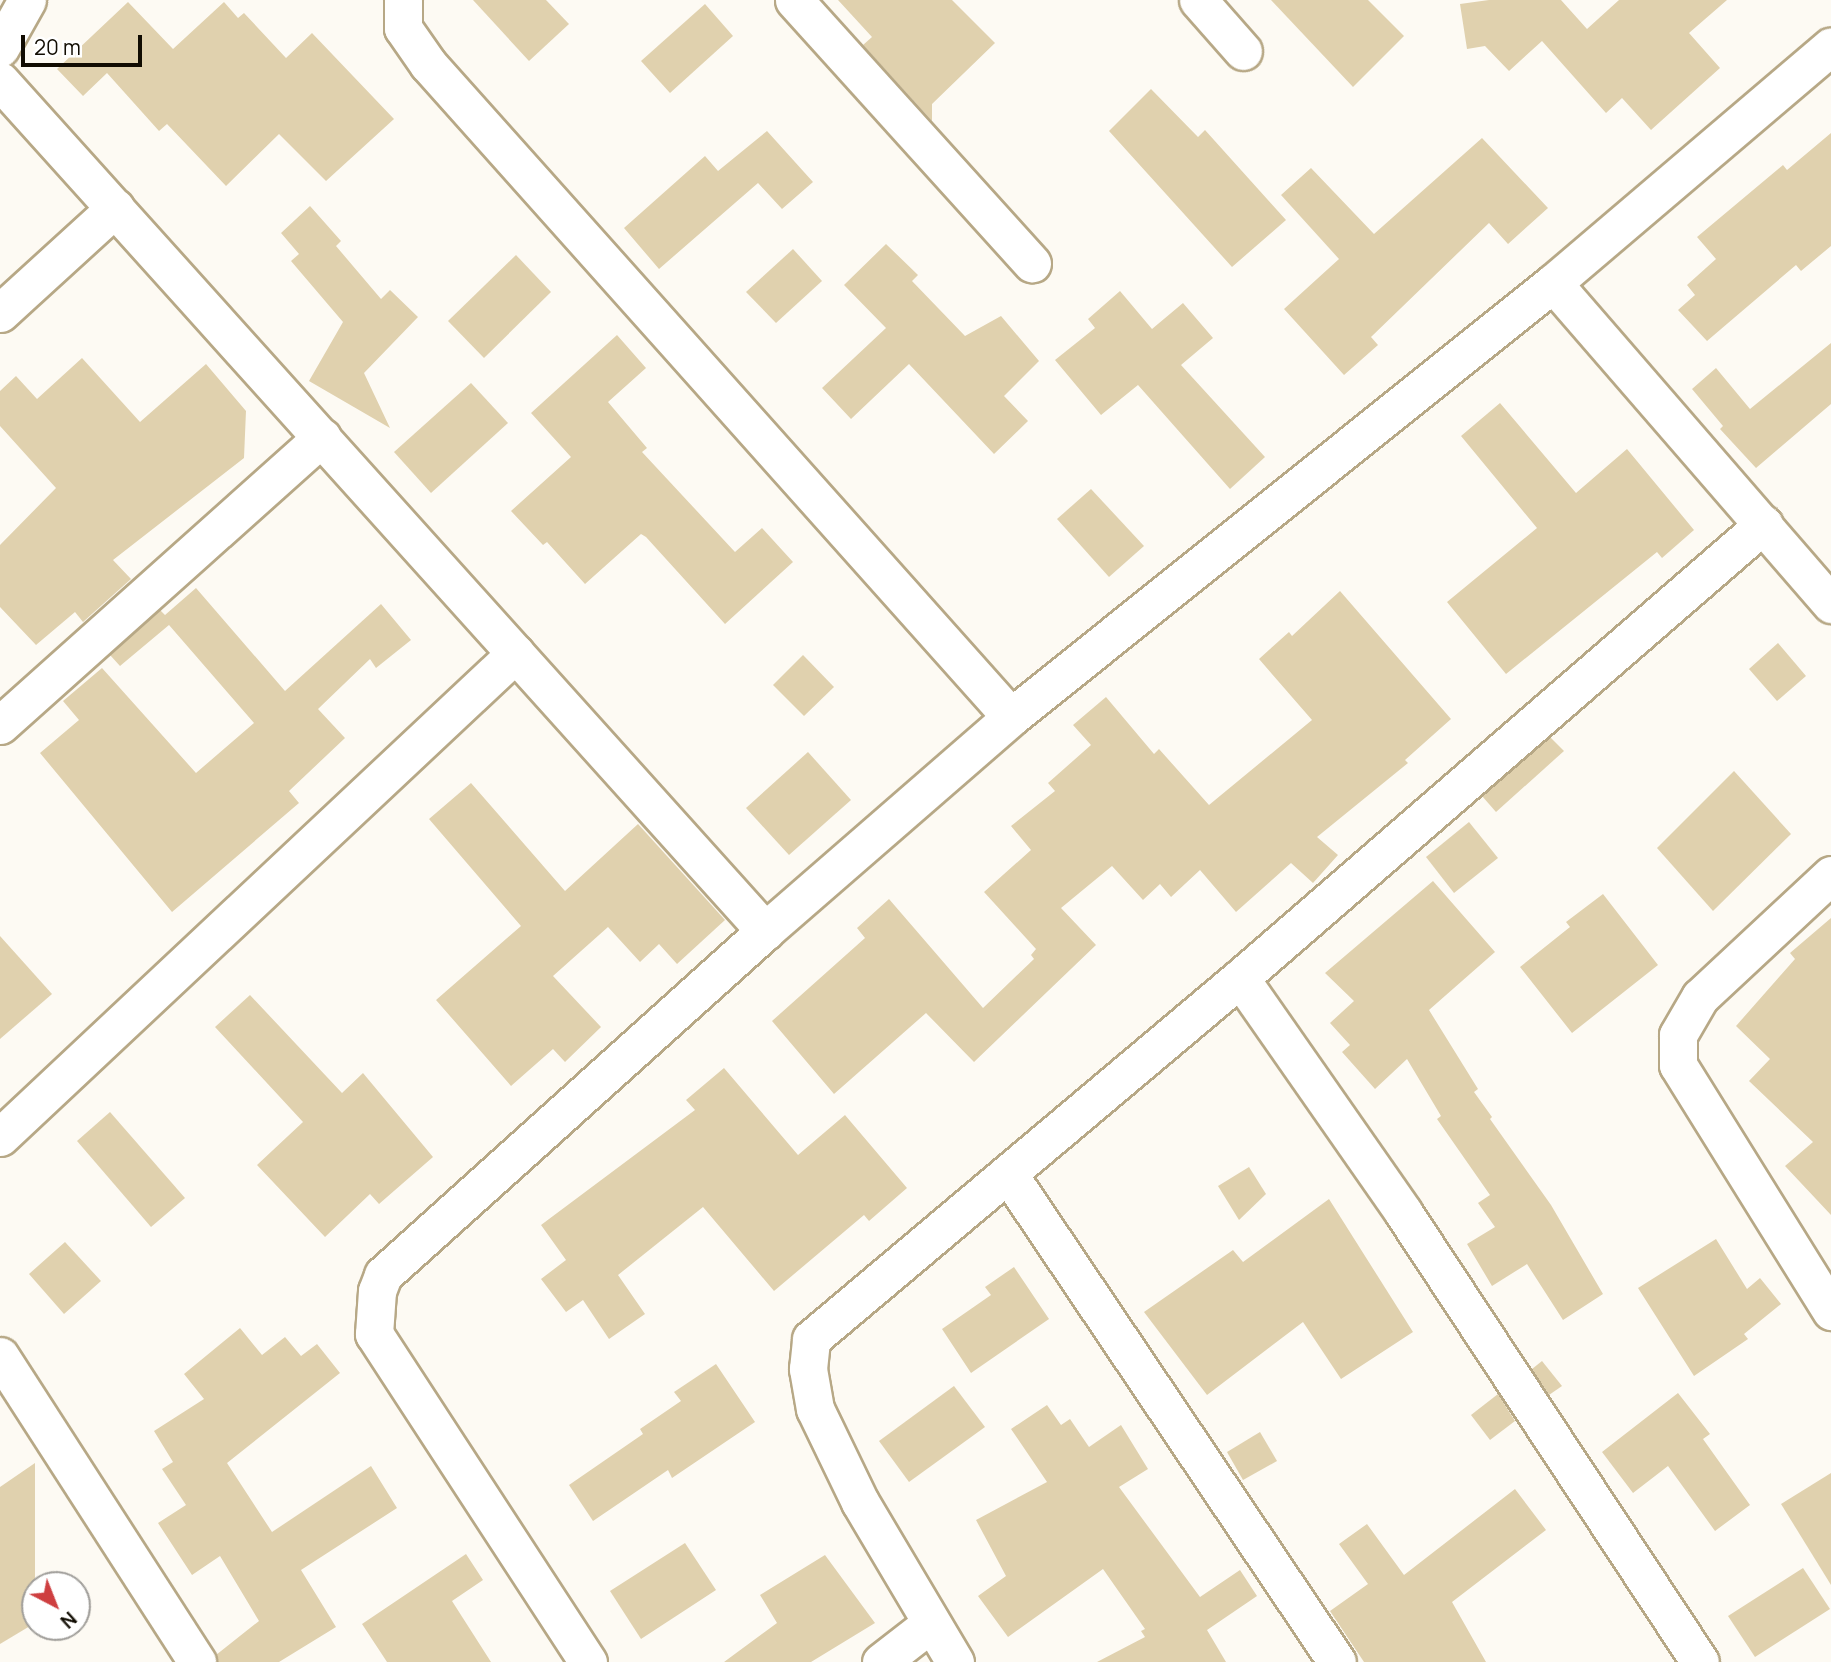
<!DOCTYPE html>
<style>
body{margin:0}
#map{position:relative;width:1831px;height:1662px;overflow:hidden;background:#fdfaf3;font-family:Manrope,sans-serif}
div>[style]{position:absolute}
.building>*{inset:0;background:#e0d1ae}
.roads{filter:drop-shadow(2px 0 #b7a886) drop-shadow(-2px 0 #b7a886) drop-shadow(0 2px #b7a886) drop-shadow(0 -2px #b7a886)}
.street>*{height:37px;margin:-18.5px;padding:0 18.5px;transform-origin:18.5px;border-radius:18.5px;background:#fff}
span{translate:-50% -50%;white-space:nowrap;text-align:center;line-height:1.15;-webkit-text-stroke:5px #fff;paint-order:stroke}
.north{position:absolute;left:21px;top:1571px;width:70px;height:70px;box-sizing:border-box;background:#fff;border:2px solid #a09e9a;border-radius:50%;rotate:138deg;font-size:19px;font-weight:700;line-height:28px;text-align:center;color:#110c02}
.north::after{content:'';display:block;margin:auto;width:24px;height:32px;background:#ce3f40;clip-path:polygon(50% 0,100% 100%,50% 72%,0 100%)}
.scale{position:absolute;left:21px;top:35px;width:121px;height:32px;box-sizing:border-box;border:4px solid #110c02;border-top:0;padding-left:9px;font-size:21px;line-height:24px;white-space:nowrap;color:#110c02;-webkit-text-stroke:5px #fff;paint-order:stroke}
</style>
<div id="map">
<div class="building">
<i style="clip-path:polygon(473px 0,546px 0,569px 24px,529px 61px)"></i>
<i style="clip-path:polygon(838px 0,952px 0,995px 43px,932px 104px,932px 121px,863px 45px,872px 37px)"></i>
<i style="clip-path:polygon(1271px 0,1368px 0,1404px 36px,1353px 87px)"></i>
<i style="clip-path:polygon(1489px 0,1561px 0,1587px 29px,1619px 0,1727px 0,1689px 33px,1720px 68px,1651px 130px,1622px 98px,1606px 113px,1542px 41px,1509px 71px,1485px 46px,1467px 49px,1460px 4px)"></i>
<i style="clip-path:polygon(128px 2px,173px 49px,224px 2px,238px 18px,244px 13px,286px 58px,312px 33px,394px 119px,326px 181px,279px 134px,226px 186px,167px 124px,159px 131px,107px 73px,83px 96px,57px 69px)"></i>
<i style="clip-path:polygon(705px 4px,733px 36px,670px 93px,641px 61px)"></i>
<i style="clip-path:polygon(1151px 89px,1198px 137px,1205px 130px,1286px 220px,1232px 267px,1109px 131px)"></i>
<i style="clip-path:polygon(767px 131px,813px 182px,782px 209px,758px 183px,659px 269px,624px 228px,705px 156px,718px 171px)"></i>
<i style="clip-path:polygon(1831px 133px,1831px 246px,1801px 271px,1796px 265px,1707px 341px,1678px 310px,1695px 295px,1687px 285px,1716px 259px,1697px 237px,1783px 165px,1787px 170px)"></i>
<i style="clip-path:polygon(1482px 138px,1548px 208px,1508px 244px,1489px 223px,1371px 337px,1378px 345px,1344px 375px,1284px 309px,1339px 259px,1281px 195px,1311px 168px,1374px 234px)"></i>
<i style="clip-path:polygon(310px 206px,341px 241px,336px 246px,381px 299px,390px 290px,418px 317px,364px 373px,390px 428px,309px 381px,343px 322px,291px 261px,299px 254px,281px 233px)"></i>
<i style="clip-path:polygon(886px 244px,918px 275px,912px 281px,965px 336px,1001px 316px,1039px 361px,1004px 396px,1028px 421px,994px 454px,909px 364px,851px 419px,822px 388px,886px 328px,844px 285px)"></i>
<i style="clip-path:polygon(793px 249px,822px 281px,776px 323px,746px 292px)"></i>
<i style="clip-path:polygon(516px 255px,551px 292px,484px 358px,448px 321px)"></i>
<i style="clip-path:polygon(1120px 291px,1152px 329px,1183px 303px,1213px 338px,1181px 365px,1265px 457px,1230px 489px,1138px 385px,1101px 415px,1055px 360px,1095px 328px,1088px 319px)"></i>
<i style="clip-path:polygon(617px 335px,646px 368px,608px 402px,647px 448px,642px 452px,735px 552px,762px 528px,793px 562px,725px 624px,646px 537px,641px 534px,585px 584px,547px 542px,543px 545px,511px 511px,571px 457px,531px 413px)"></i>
<i style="clip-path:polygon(1831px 343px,1831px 404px,1756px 468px,1720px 429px,1723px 426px,1692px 389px,1716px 368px,1750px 409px)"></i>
<i style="clip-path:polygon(82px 358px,140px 422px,206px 364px,246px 411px,244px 458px,113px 560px,131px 579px,83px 622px,75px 612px,36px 645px,0 607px,0 545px,56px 488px,0 426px,0 391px,16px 376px,37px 399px)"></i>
<i style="clip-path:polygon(471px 383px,508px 423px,431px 493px,394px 452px)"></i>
<i style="clip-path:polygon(1500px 403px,1576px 493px,1627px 449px,1694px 530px,1662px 558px,1657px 552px,1506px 674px,1447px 602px,1537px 528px,1461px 436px)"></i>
<i style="clip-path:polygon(1091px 489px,1144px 546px,1109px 577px,1057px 519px)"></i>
<i style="clip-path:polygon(196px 588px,285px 691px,381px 604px,411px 640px,376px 668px,370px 659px,318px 709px,345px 738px,289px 791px,299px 803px,172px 912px,40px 753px,79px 720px,63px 701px,102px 668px,196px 773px,254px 723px,169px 625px,120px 666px,110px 655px,160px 610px,165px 615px)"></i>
<i style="clip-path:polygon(1340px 591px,1451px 719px,1405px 760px,1408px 763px,1317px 837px,1338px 855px,1313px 883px,1291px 863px,1236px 912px,1200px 870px,1171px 897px,1160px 884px,1143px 900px,1112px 866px,1061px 908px,1096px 945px,974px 1062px,926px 1013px,834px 1094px,772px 1021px,865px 938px,857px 928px,889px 899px,983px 1008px,1034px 959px,1031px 955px,1036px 949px,984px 892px,1031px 850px,1011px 826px,1055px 791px,1048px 783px,1091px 745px,1073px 725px,1106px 697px,1154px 754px,1159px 749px,1209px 805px,1312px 720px,1259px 659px,1289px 632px,1292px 636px)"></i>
<i style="clip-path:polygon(1778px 643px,1806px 676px,1777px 701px,1749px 669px)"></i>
<i style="clip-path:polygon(803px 655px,834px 687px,804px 716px,773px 685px)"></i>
<i style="clip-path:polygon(1550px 737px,1564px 751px,1496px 812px,1482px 796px)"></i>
<i style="clip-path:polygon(808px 752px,851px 800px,789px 855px,746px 808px)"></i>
<i style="clip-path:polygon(1734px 771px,1791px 834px,1713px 911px,1657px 848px)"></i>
<i style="clip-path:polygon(471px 783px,565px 891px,638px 824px,725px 920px,677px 964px,659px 944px,640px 962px,608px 927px,553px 976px,601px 1027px,565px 1062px,553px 1049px,511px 1086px,436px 1000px,521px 926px,429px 819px)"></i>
<i style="clip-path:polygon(1469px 822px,1498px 858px,1454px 893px,1426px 857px)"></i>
<i style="clip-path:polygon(1433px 881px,1495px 952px,1429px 1010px,1478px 1089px,1474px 1092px,1492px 1117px,1490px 1119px,1551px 1205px,1603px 1294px,1563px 1320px,1527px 1264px,1492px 1286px,1467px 1244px,1495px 1227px,1478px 1203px,1490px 1195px,1437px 1119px,1441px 1116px,1407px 1059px,1375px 1089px,1342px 1052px,1350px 1045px,1330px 1023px,1354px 1001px,1325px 973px)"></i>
<i style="clip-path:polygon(1603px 894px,1658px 965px,1572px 1033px,1520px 967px,1570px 927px,1566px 922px)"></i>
<i style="clip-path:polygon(1831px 918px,1831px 1215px,1785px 1166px,1813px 1142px,1749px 1081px,1770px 1059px,1736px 1026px,1795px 959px,1790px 953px)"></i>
<i style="clip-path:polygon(0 936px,52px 994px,0 1039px)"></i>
<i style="clip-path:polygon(250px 995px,342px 1093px,363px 1073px,433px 1157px,379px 1204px,370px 1194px,325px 1237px,257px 1165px,303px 1122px,215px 1027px)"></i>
<i style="clip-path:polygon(724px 1068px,798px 1155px,845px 1115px,907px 1188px,869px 1221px,864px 1215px,774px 1291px,703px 1207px,618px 1275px,645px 1314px,609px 1339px,583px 1300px,566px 1312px,541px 1279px,566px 1260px,541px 1225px,695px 1110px,686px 1100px)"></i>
<i style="clip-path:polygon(110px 1112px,185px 1198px,151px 1227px,77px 1141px)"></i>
<i style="clip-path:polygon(1249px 1167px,1266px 1194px,1239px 1220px,1218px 1186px)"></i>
<i style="clip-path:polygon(1329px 1199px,1413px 1332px,1341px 1379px,1303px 1322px,1207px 1395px,1144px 1312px,1233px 1250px,1243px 1262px)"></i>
<i style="clip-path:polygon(1716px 1239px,1747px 1289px,1760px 1278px,1781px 1304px,1744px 1334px,1748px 1339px,1694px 1376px,1638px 1288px)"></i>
<i style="clip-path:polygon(65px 1242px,101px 1281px,64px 1314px,29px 1274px)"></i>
<i style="clip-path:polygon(1014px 1267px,1049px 1319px,971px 1373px,942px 1329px,991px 1295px,985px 1287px)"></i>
<i style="clip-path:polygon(240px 1328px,262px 1355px,285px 1337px,301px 1356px,317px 1344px,340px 1373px,227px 1463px,272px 1532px,371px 1466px,397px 1508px,301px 1570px,336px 1627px,279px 1662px,218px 1662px,216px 1655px,259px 1621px,220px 1556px,192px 1575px,158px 1523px,186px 1505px,162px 1469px,173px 1462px,154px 1431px,204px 1399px,184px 1374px)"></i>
<i style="clip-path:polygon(1542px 1361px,1562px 1386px,1549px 1395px,1532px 1369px)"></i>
<i style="clip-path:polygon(716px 1364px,755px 1422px,672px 1478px,668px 1470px,593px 1521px,569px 1485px,643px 1434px,640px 1429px,681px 1401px,674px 1392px)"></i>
<i style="clip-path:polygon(954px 1386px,985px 1427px,909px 1482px,879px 1441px)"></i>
<i style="clip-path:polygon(1678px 1393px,1710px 1434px,1703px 1439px,1750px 1505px,1715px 1531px,1668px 1466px,1633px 1493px,1602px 1452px)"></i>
<i style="clip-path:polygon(1498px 1394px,1515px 1421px,1490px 1440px,1471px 1415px)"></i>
<i style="clip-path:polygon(1047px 1405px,1061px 1425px,1070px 1419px,1089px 1447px,1121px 1425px,1148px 1469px,1119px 1487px,1200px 1597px,1240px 1570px,1257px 1596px,1207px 1630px,1226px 1662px,1097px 1662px,1145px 1637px,1141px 1631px,1145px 1629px,1103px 1569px,1008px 1637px,978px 1596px,1006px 1576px,976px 1520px,1047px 1482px,1011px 1429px)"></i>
<i style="clip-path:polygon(1260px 1432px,1277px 1461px,1243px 1480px,1227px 1452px)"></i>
<i style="clip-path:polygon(35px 1463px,35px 1623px,0 1644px,0 1487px)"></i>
<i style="clip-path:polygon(1831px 1473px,1831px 1585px,1781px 1504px)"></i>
<i style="clip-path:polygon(1515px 1489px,1546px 1530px,1452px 1602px,1486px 1662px,1364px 1662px,1330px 1611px,1368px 1584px,1339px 1544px,1367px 1524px,1404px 1575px)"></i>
<i style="clip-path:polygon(685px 1543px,716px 1590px,641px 1639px,610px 1591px)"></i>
<i style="clip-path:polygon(466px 1554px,483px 1580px,452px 1601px,491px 1662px,387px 1662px,362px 1624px)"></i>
<i style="clip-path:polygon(825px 1555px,875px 1623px,811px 1662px,724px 1662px,777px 1623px,760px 1595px)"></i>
<i style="clip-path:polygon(1803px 1568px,1830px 1609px,1755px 1657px,1728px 1616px)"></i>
</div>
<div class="roads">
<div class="street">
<i style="left:403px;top:0;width:28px;rotate:90deg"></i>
<i style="left:403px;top:28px;width:44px;rotate:55.2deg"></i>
<i style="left:428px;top:64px;width:875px;rotate:48.24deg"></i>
<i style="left:794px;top:0;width:355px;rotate:47.9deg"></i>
<i style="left:1198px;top:0;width:68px;rotate:48.6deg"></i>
<i style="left:0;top:48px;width:55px;rotate:-60.6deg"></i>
<i style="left:0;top:81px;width:1144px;rotate:48.01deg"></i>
<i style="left:1553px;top:283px;width:425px;rotate:49.1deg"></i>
<i style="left:0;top:313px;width:156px;rotate:-42.4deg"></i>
<i style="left:0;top:725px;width:432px;rotate:-41.8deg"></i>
<i style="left:1831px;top:875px;width:179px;rotate:137deg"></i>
<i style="left:1700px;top:997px;width:44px;rotate:120.1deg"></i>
<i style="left:1678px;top:1035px;width:30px;rotate:90deg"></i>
<i style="left:1678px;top:1065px;width:290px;rotate:58.1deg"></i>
<i style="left:1240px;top:978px;width:285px;rotate:55.1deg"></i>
<i style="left:1403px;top:1212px;width:539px;rotate:56.58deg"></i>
<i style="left:0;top:1137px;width:707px;rotate:-43.17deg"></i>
<i style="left:1009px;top:1175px;width:587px;rotate:56.04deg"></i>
<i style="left:0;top:1356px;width:364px;rotate:57.2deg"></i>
<i style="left:588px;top:1662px;width:392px;rotate:-123.1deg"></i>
<i style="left:374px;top:1334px;width:43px;rotate:-86deg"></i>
<i style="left:377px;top:1291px;width:17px;rotate:-69deg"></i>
<i style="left:383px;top:1275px;width:514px;rotate:-42deg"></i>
<i style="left:765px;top:931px;width:326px;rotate:-41deg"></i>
<i style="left:1011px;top:717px;width:694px;rotate:-38.69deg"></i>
<i style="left:1553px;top:283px;width:365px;rotate:-40.4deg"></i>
<i style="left:881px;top:1662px;width:62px;rotate:-37.8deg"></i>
<i style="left:955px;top:1662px;width:186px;rotate:-120.7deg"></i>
<i style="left:860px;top:1502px;width:103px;rotate:-115.8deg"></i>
<i style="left:815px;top:1409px;width:41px;rotate:-99.9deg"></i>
<i style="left:808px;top:1369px;width:30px;rotate:-84deg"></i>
<i style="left:811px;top:1339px;width:561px;rotate:-40.08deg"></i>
<i style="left:1240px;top:978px;width:693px;rotate:-40.91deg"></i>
</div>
</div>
<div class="north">N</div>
<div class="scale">20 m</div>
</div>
